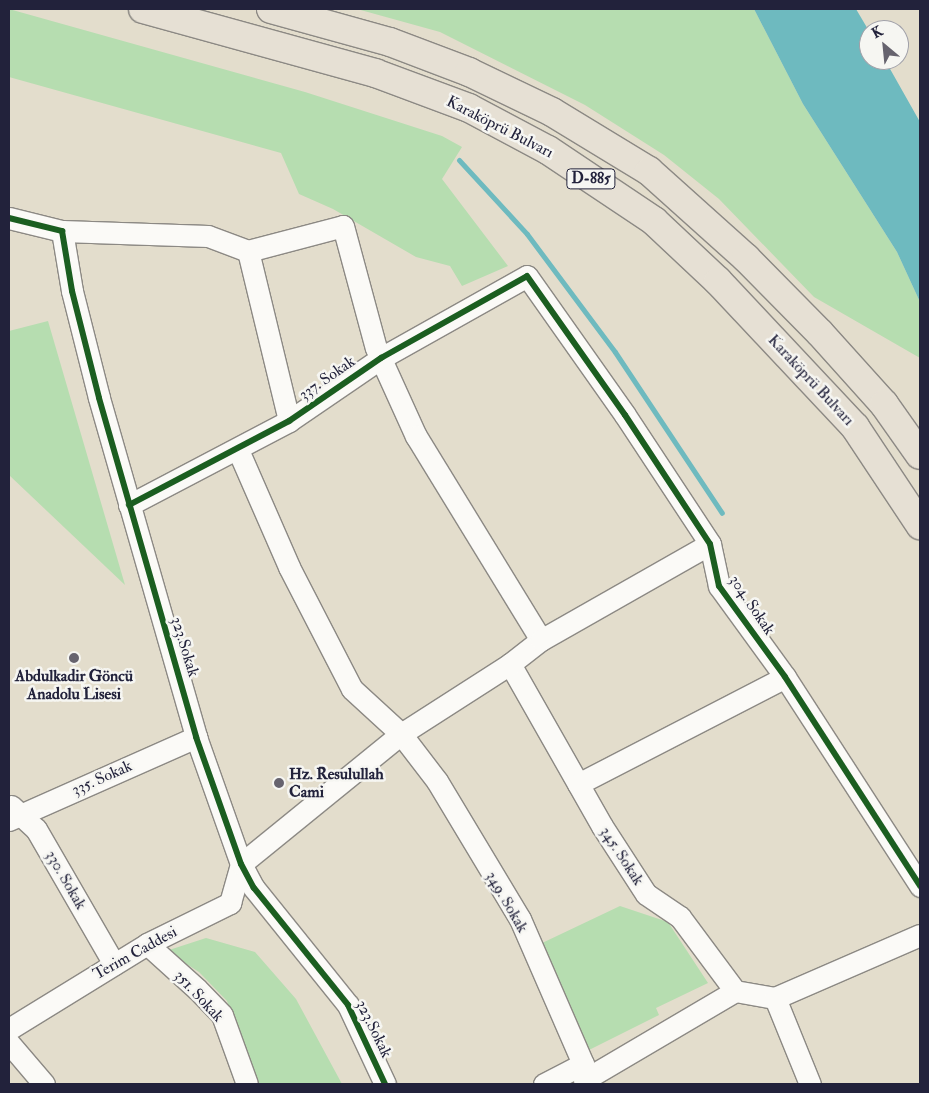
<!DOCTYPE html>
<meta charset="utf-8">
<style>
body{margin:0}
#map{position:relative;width:929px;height:1093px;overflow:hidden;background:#e3ddcc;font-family:"IM FELL Double Pica",serif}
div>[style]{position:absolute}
.green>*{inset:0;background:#b6ddb0}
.water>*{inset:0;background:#6ebabf}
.stream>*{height:5px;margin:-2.5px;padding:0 2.5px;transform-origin:2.5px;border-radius:2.5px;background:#6ebabf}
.roads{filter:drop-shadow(1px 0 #8c8984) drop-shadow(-1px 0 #8c8984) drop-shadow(0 1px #8c8984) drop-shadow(0 -1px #8c8984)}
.minor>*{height:21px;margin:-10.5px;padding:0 10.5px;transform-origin:10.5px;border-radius:10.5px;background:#fbfaf7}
.highway>*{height:28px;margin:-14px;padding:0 14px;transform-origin:14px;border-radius:14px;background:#e6e0d4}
.cycleway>*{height:6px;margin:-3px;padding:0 3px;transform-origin:3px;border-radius:3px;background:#1b5e20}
.dots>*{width:14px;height:14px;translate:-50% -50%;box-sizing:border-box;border:2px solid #f6f6f2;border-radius:50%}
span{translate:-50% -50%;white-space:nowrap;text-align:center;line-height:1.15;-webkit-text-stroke:5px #f6f6f2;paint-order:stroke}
.shield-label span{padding:1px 4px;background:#f6f6f2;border:1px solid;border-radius:4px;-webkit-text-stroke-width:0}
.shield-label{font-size:15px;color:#22223b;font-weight:700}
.street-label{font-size:16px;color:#22223b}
.poi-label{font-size:16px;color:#22223b;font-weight:700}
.left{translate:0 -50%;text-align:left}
.frame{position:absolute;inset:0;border:10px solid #22223b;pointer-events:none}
.north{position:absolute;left:859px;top:20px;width:50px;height:50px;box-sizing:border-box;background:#f6f6f2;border:1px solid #a1a1a9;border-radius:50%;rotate:332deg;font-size:14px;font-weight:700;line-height:20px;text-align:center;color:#22223b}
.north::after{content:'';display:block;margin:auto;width:18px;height:22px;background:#66636e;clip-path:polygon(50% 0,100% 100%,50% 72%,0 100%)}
</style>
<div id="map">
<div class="green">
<i style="clip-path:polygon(9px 9px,305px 92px,442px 136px,462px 147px,442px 179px,508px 266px,462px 286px,450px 266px,416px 257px,333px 209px,299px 194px,281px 153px,9px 77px)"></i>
<i style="clip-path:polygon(357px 9px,754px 9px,803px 104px,897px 252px,920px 302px,920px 358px,814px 297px,719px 199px,664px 155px,585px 105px,440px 32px)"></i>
<i style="clip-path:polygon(48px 321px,125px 585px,9px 475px,9px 331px)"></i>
<i style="clip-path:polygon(620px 906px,668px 922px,708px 983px,656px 1008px,659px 1015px,589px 1050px,540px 944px)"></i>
<i style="clip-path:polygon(206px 938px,255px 952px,296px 999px,342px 1084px,255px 1084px,227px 1001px,199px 972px,166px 951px)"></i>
</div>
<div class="water">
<i style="clip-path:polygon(754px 9px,856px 9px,869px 31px,869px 60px,885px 60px,920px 122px,920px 302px,897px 252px,803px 104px)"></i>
</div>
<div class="stream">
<i style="left:459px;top:160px;width:100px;rotate:47.4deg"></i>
<i style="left:527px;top:234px;width:147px;rotate:53.3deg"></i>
<i style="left:615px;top:352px;width:193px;rotate:56.4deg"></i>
</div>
<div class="roads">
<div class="minor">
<i style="left:9px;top:218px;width:55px;rotate:13.8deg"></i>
<i style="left:62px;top:231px;width:61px;rotate:80.5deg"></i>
<i style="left:72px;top:291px;width:110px;rotate:75.8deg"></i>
<i style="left:99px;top:398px;width:353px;rotate:74deg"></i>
<i style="left:196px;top:737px;width:135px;rotate:70.5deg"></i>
<i style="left:241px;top:864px;width:27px;rotate:62deg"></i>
<i style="left:254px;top:888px;width:150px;rotate:51.2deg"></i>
<i style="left:348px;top:1005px;width:87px;rotate:64.9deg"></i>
<i style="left:62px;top:231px;width:146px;rotate:2deg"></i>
<i style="left:208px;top:236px;width:43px;rotate:20.6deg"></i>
<i style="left:248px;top:251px;width:98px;rotate:-14.7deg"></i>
<i style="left:343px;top:226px;width:126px;rotate:74.9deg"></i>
<i style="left:376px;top:348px;width:97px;rotate:65.6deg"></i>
<i style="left:416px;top:436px;width:239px;rotate:58.5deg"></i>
<i style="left:248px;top:251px;width:175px;rotate:76.4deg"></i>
<i style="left:238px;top:450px;width:128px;rotate:66.4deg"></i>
<i style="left:289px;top:567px;width:137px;rotate:62.7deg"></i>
<i style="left:352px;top:689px;width:67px;rotate:42.6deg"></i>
<i style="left:401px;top:734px;width:59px;rotate:52.5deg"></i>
<i style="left:437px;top:781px;width:161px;rotate:59deg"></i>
<i style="left:520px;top:919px;width:158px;rotate:66.5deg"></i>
<i style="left:583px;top:1064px;width:20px;rotate:81deg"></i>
<i style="left:129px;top:505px;width:181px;rotate:-27.7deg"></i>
<i style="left:289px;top:421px;width:112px;rotate:-34.4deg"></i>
<i style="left:381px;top:358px;width:167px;rotate:-29.3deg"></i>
<i style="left:527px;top:276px;width:170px;rotate:54.8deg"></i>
<i style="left:625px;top:415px;width:154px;rotate:56.6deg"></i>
<i style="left:710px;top:544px;width:43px;rotate:77.9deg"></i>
<i style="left:719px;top:586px;width:112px;rotate:54deg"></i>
<i style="left:785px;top:677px;width:249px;rotate:57.1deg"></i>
<i style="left:510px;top:664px;width:186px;rotate:60.4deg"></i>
<i style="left:602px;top:826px;width:81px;rotate:57.1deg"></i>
<i style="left:646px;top:894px;width:41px;rotate:34.1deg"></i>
<i style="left:680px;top:917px;width:92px;rotate:53.4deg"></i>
<i style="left:735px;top:991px;width:41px;rotate:9.9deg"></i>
<i style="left:775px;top:998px;width:93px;rotate:67.9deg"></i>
<i style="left:578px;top:784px;width:233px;rotate:-27.3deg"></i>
<i style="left:11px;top:806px;width:34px;rotate:43deg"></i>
<i style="left:36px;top:829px;width:156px;rotate:60deg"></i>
<i style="left:9px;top:820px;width:205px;rotate:-23.9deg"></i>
<i style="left:147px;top:944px;width:67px;rotate:42deg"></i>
<i style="left:197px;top:989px;width:36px;rotate:46deg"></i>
<i style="left:222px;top:1015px;width:73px;rotate:70.1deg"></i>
<i style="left:775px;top:998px;width:158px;rotate:-23.5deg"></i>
<i style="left:9px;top:1029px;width:162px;rotate:-31.6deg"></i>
<i style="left:147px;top:944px;width:93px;rotate:-26.3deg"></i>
<i style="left:230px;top:903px;width:41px;rotate:-74.2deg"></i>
<i style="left:241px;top:864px;width:206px;rotate:-39.1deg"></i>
<i style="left:401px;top:734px;width:130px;rotate:-32.7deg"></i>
<i style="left:510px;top:664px;width:39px;rotate:-38deg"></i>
<i style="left:541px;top:640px;width:194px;rotate:-29.6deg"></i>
<i style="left:9px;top:1043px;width:54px;rotate:49.5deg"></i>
<i style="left:584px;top:1080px;width:175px;rotate:-30.5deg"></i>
<i style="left:544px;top:1084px;width:44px;rotate:-27.1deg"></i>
</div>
<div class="highway">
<i style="left:143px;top:9px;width:241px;rotate:15.4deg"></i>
<i style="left:375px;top:73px;width:100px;rotate:20.4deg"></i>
<i style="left:469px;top:108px;width:89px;rotate:28deg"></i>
<i style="left:548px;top:150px;width:128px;rotate:33.8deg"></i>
<i style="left:654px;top:221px;width:88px;rotate:43.2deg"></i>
<i style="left:718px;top:281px;width:200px;rotate:46.8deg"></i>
<i style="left:855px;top:427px;width:118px;rotate:56.4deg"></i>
<i style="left:271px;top:9px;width:123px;rotate:15.5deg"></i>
<i style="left:390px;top:42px;width:85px;rotate:20.8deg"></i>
<i style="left:469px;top:72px;width:92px;rotate:25.7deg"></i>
<i style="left:552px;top:112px;width:114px;rotate:31.3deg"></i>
<i style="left:649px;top:171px;width:130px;rotate:41.9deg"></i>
<i style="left:746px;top:258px;width:105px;rotate:45.4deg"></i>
<i style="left:820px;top:333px;width:96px;rotate:48deg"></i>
<i style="left:884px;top:404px;width:62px;rotate:54.8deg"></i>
</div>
</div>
<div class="cycleway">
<i style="left:9px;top:218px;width:55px;rotate:13.8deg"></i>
<i style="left:62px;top:231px;width:61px;rotate:80.5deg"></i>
<i style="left:72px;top:291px;width:110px;rotate:75.8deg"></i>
<i style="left:99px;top:398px;width:353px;rotate:74deg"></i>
<i style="left:196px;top:737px;width:135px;rotate:70.5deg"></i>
<i style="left:241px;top:864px;width:27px;rotate:62deg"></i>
<i style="left:254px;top:888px;width:150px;rotate:51.2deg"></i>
<i style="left:348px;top:1005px;width:87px;rotate:64.9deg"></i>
<i style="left:129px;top:505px;width:181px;rotate:-27.7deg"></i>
<i style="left:289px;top:421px;width:112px;rotate:-34.4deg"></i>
<i style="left:381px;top:358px;width:167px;rotate:-29.3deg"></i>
<i style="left:527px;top:276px;width:170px;rotate:54.8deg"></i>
<i style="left:625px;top:415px;width:154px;rotate:56.6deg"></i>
<i style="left:710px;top:544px;width:43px;rotate:77.9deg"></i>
<i style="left:719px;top:586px;width:112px;rotate:54deg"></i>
<i style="left:785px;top:677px;width:249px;rotate:57.1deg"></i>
</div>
<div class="dots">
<i style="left:74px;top:658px;background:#66636e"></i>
<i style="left:279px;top:783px;background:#66636e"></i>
</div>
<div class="shield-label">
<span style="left:591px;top:179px">D-885</span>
</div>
<div class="street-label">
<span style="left:500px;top:127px;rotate:27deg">Karaköprü Bulvarı</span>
<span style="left:327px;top:378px;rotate:-35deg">337. Sokak</span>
<span style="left:811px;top:380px;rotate:47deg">Karaköprü Bulvarı</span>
<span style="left:752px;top:605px;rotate:56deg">304. Sokak</span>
<span style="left:185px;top:647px;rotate:73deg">323.Sokak</span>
<span style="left:102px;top:778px;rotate:-24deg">335. Sokak</span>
<span style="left:622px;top:856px;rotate:57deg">345. Sokak</span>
<span style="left:66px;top:880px;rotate:60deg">330. Sokak</span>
<span style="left:507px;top:902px;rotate:60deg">349. Sokak</span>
<span style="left:135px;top:953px;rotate:-29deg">Terim Caddesi</span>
<span style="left:199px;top:996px;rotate:47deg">351. Sokak</span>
<span style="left:374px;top:1029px;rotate:64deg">323.Sokak</span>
</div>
<div class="poi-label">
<span style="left:74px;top:685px">Abdulkadir Göncü<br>Anadolu Lisesi</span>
<span class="left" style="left:289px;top:783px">Hz. Resulullah<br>Cami</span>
</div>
<div class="frame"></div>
<div class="north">K</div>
</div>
